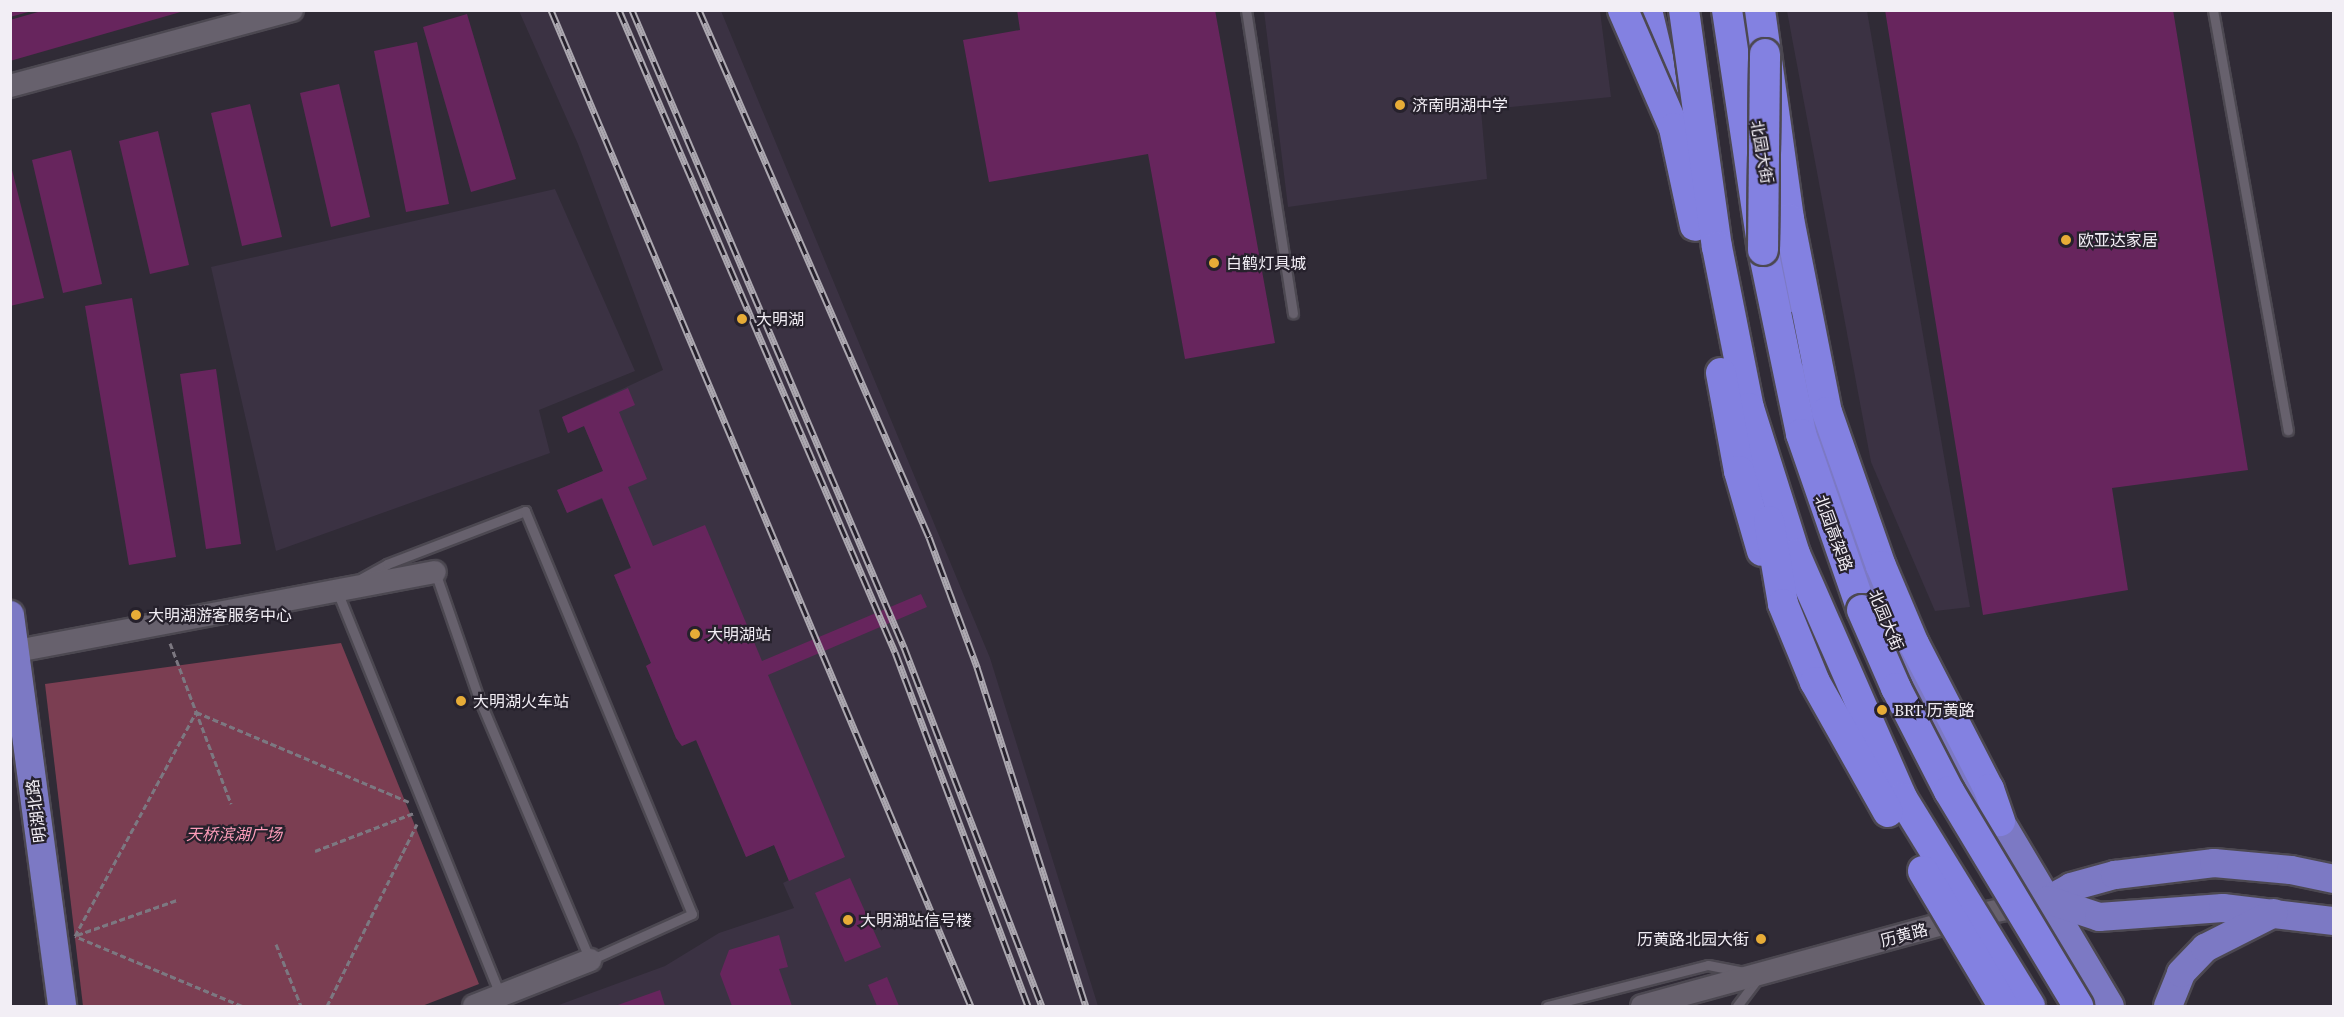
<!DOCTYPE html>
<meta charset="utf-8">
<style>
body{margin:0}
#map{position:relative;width:2344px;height:1017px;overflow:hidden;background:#302b36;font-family:"Source Serif 4","Noto Sans SC",serif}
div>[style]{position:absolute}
.built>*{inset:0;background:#3b3243}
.green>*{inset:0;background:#7b3e52}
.building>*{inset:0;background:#67255d}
.path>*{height:3px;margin-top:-1.5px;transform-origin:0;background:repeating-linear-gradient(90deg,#7c7881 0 6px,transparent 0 9px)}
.roads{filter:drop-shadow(2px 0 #4c4851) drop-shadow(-2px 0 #4c4851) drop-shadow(0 2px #4c4851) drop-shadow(0 -2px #4c4851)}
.service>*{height:9px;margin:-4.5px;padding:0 4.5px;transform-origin:4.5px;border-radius:4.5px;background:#67616d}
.tertiary>*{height:22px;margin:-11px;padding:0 11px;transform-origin:11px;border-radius:11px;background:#67616d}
.primary>*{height:28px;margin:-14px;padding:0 14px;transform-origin:14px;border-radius:14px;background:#7c79c4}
.trunk>*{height:30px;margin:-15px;padding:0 15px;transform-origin:15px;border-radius:15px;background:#8381e1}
.rail>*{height:7px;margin-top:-3.5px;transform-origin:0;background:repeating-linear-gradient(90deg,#26212c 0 14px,#aca8b0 0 28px);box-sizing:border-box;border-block:2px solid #aca8b0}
.bridges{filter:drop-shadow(2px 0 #4c4851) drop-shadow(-2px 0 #4c4851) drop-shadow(0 2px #4c4851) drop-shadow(0 -2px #4c4851)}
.trunk-bridge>*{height:30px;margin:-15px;padding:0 15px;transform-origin:15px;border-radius:15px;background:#8381e1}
.dots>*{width:16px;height:16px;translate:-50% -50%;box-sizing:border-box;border:3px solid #26212c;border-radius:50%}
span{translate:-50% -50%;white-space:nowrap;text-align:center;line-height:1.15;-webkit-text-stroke:4.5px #26212c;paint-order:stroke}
.poi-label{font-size:16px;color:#f2eef5}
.left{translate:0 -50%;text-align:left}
.right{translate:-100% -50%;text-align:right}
.street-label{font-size:16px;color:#f2eef5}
.park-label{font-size:16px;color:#fe9dba;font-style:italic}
.frame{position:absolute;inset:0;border:12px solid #f2eef5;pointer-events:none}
</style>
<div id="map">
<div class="built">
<i style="clip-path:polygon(519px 11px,721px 11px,990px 658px,1098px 1006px,556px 1006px,665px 966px,719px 933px,794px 908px,783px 883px,789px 880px,774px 845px,746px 857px,697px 740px,682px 746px,676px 738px,646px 666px,651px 663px,614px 575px,631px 567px,602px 499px,567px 513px,557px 490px,603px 471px,584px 426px,568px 433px,562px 417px,663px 370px,578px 144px)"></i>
<i style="clip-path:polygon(1264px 11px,1600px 11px,1611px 97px,1481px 110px,1487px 179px,1288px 207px)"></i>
<i style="clip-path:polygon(1787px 11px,1867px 11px,1970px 607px,1935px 611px,1871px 462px)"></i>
<i style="clip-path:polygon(555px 189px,635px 371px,539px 410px,550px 453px,276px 551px,211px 267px)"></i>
</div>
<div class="green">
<i style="clip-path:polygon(341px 643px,479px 984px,422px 1006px,83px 1006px,45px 684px)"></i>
</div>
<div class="building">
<i style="clip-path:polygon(10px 10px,32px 10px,32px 11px,10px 17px)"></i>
<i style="clip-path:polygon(45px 10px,184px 10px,184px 11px,10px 61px,10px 20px)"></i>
<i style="clip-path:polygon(1017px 10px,1215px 10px,1275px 343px,1185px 359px,1148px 154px,989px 182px,963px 40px,1020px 30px)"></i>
<i style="clip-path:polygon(1885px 10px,2173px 10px,2248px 470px,2112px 488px,2128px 590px,1983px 615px)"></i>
<i style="clip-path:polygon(467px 14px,516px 179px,471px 192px,423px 27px)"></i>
<i style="clip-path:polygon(417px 42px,449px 204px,406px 212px,374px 51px)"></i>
<i style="clip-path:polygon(339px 84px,370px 217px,331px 227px,300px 93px)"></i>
<i style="clip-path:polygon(250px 104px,282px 237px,242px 246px,211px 113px)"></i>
<i style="clip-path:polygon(158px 131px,189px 265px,150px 274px,119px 141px)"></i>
<i style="clip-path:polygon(71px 150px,102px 284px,63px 293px,32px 160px)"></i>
<i style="clip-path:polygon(10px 162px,44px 298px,10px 306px)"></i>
<i style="clip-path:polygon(132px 298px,176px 557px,129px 565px,85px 306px)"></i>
<i style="clip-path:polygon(216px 369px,241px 544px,206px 549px,180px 374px)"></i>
<i style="clip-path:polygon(628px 388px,635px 405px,619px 412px,647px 479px,628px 487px,653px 546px,705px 525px,762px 661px,921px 594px,927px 607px,768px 675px,845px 857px,789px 881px,774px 845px,746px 857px,696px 740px,682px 746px,676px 738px,646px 666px,651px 663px,614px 575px,631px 568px,602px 498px,567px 513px,557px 490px,603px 471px,584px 426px,568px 433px,562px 417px)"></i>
<i style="clip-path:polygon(850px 878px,881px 947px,845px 962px,815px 893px)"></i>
<i style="clip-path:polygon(779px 935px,788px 967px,779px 969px,792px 1006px,732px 1006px,720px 974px,729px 950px)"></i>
<i style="clip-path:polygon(887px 977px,899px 1006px,877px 1006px,868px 985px)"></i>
<i style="clip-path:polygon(660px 990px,665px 1006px,615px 1006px)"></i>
</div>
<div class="path">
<i style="left:170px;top:643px;width:172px;rotate:69.2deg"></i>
<i style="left:315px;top:851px;width:106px;rotate:-21deg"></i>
<i style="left:77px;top:935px;width:106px;rotate:-19.3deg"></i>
<i style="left:276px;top:944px;width:67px;rotate:68deg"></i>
<i style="left:242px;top:1006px;width:181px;rotate:-157.3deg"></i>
<i style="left:75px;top:936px;width:255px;rotate:-61.6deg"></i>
<i style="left:196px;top:712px;width:231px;rotate:22.9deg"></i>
<i style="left:327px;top:1006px;width:203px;rotate:-63.7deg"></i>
</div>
<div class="roads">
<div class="service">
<i style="left:1246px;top:10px;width:307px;rotate:81.2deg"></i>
<i style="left:2213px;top:10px;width:427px;rotate:79.9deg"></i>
<i style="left:362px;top:578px;width:29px;rotate:-29deg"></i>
<i style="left:387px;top:564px;width:148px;rotate:-21deg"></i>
<i style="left:525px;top:511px;width:436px;rotate:67.5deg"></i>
<i style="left:692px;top:914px;width:112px;rotate:155.7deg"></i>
<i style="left:590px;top:960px;width:287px;rotate:-113deg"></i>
<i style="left:478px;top:696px;width:131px;rotate:-109.1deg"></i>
<i style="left:337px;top:591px;width:436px;rotate:68deg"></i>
<i style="left:1547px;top:1006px;width:166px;rotate:-14.3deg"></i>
<i style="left:1708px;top:965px;width:38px;rotate:11deg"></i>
<i style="left:1737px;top:1006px;width:35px;rotate:-53deg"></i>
</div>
<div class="tertiary">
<i style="left:10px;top:86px;width:292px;rotate:-15.1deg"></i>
<i style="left:17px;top:651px;width:425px;rotate:-10.7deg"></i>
<i style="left:474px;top:1006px;width:125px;rotate:-21.6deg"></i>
<i style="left:1642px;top:1006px;width:341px;rotate:-15.3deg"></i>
<i style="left:1971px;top:916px;width:62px;rotate:-11.1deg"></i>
</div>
<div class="primary">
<i style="left:1771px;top:208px;width:92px;rotate:80deg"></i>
<i style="left:1804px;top:379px;width:125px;rotate:73.7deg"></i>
<i style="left:1839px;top:499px;width:175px;rotate:68.1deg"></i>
<i style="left:1904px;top:661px;width:156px;rotate:61.6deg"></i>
<i style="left:1978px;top:798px;width:32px;rotate:46deg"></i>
<i style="left:2000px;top:821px;width:215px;rotate:59.3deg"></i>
<i style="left:10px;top:615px;width:394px;rotate:82.4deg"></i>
<i style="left:2048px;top:900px;width:26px;rotate:-29deg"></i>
<i style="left:2071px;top:887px;width:46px;rotate:-15.3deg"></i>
<i style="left:2115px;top:875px;width:100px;rotate:-6.9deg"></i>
<i style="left:2214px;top:863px;width:77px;rotate:5.2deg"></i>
<i style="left:2291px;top:870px;width:44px;rotate:11.8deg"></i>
<i style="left:2048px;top:900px;width:54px;rotate:18.4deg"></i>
<i style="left:2099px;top:917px;width:124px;rotate:-4.2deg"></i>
<i style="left:2223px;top:908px;width:112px;rotate:6.7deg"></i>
<i style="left:2168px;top:1006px;width:35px;rotate:-68deg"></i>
<i style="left:2181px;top:973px;width:35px;rotate:-46deg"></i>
<i style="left:2205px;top:948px;width:77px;rotate:-26.9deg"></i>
</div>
<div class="trunk">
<i style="left:1647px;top:10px;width:90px;rotate:76.6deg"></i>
<i style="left:1727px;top:10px;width:243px;rotate:81.5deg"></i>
<i style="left:1763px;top:250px;width:188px;rotate:78.3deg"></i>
<i style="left:1801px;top:434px;width:186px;rotate:70.9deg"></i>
<i style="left:1760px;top:10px;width:211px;rotate:82.1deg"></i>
<i style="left:1789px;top:219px;width:197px;rotate:78.9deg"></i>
<i style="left:1827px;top:412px;width:163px;rotate:70.7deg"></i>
<i style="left:1881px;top:566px;width:85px;rotate:67.1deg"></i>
<i style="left:1914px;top:644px;width:163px;rotate:62.7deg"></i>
<i style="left:1989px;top:789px;width:34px;rotate:71deg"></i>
</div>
</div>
<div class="rail">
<i style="left:551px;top:10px;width:1081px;rotate:67.14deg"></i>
<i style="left:619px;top:10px;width:699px;rotate:66.74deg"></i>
<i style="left:895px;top:652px;width:378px;rotate:69.4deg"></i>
<i style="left:632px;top:10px;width:693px;rotate:66.88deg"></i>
<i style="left:904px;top:647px;width:385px;rotate:69deg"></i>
<i style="left:699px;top:10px;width:575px;rotate:66.42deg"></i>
<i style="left:929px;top:537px;width:139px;rotate:69.7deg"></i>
<i style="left:977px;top:667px;width:356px;rotate:72.2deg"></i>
</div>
<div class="bridges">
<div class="trunk-bridge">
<i style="left:1623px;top:10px;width:129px;rotate:66.6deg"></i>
<i style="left:1674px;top:128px;width:100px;rotate:77.9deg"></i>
<i style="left:1684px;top:10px;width:239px;rotate:82.1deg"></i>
<i style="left:1717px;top:247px;width:164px;rotate:78.8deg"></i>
<i style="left:1749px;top:408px;width:153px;rotate:72.5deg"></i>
<i style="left:1795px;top:554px;width:266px;rotate:66.3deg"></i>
<i style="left:1902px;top:798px;width:244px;rotate:58.4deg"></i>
<i style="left:1763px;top:250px;width:196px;rotate:-89.4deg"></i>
<i style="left:1721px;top:373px;width:100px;rotate:79.6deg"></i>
<i style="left:1739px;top:471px;width:83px;rotate:74deg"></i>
<i style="left:1769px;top:521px;width:84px;rotate:80.4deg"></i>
<i style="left:1783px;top:604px;width:84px;rotate:67.7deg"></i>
<i style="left:1815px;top:682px;width:149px;rotate:60.7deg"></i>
<i style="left:1862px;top:610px;width:85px;rotate:66.4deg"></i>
<i style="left:1896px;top:688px;width:116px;rotate:62.8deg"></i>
<i style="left:1949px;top:791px;width:251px;rotate:59deg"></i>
<i style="left:1923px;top:871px;width:157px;rotate:59.3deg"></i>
</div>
</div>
<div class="dots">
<i style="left:1400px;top:105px;background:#e7ac37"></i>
<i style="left:2066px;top:240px;background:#e7ac37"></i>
<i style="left:1214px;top:263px;background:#e7ac37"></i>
<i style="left:742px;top:319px;background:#e7ac37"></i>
<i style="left:136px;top:615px;background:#e7ac37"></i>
<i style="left:695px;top:634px;background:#e7ac37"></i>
<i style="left:461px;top:701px;background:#e7ac37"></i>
<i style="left:1882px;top:710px;background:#e7ac37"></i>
<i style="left:848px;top:920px;background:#e7ac37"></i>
<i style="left:1761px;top:939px;background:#e7ac37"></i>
</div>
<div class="poi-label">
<span class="left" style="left:1412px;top:105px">济南明湖中学</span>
<span class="left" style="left:2078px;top:240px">欧亚达家居</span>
<span class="left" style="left:1226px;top:263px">白鹤灯具城</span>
<span class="left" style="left:756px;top:319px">大明湖</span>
<span class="left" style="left:148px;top:615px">大明湖游客服务中心</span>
<span class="left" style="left:707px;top:634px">大明湖站</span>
<span class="left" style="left:473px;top:701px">大明湖火车站</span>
<span class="left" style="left:1894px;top:710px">BRT 历黄路</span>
<span class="left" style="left:860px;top:920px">大明湖站信号楼</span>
<span class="right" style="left:1749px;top:939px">历黄路北园大街</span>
</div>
<div class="street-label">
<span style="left:1762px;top:152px;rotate:80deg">北园大街</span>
<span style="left:1834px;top:533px;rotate:70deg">北园高架路</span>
<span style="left:1886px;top:620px;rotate:67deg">北园大街</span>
<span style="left:36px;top:811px;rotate:-97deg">明湖北路</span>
<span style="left:1904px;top:935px;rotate:-15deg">历黄路</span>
</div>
<div class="park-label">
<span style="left:234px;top:834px">天桥滨湖广场</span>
</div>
<div class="frame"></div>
</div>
